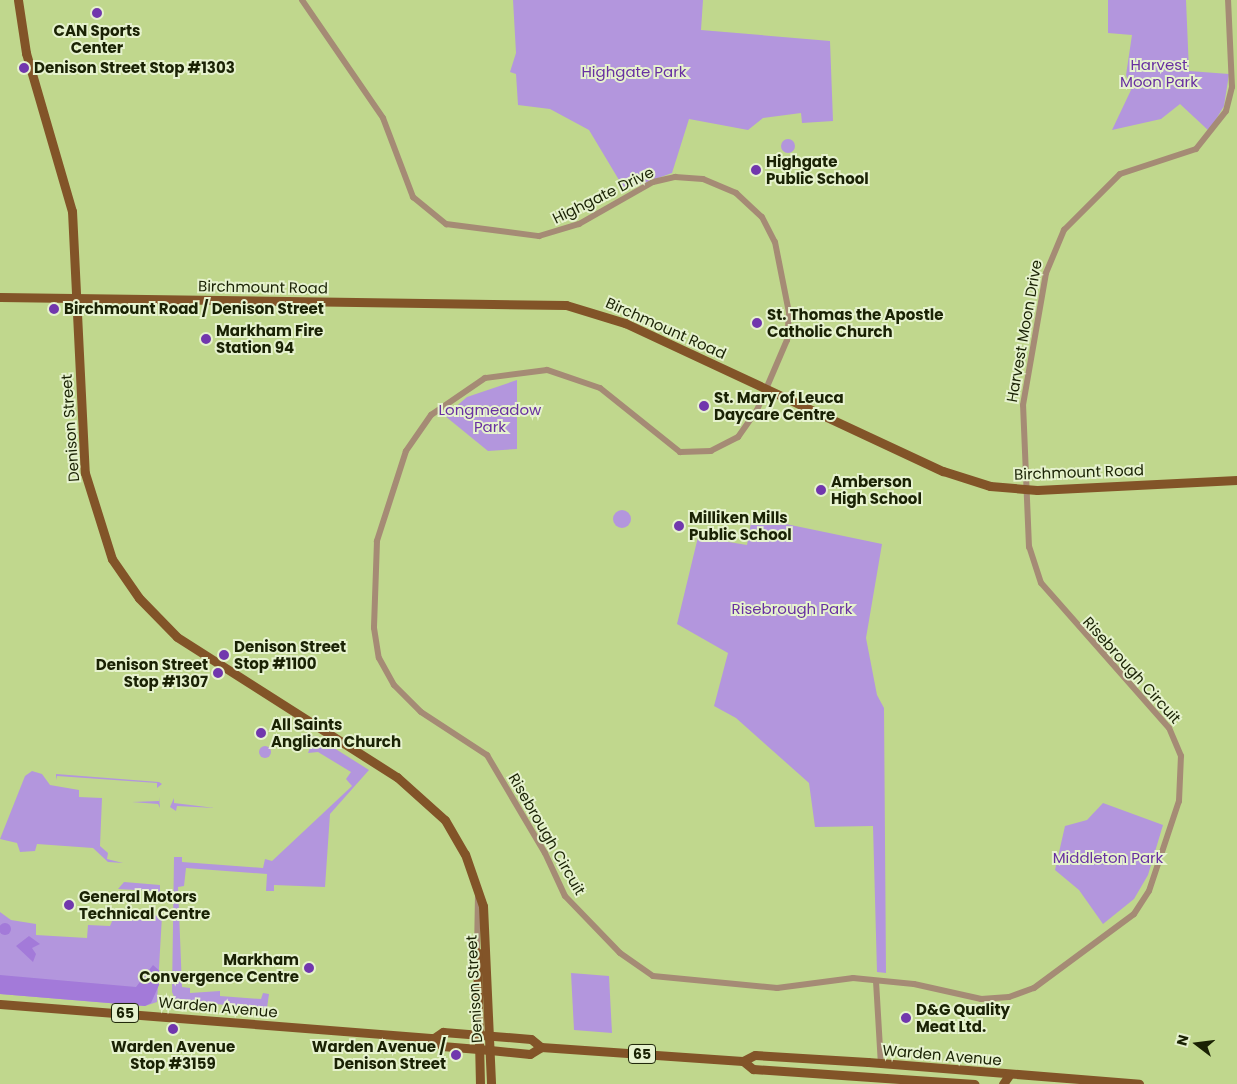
<!DOCTYPE html>
<style>
body{margin:0}
#map{position:relative;width:1237px;height:1084px;overflow:hidden;background:#c0d78d;font-family:Poppins,sans-serif}
div>[style]{position:absolute}
.green>*{inset:0;background:#b396dd}
.round{border-radius:50%}
.forest>*{inset:0;background:#a37ad9}
.minor>*{height:6px;margin:-3px;padding:0 3px;transform-origin:3px;border-radius:3px;background:#a58b75}
.major>*{height:9px;margin:-4.5px;padding:0 4.5px;transform-origin:4.5px;border-radius:4.5px;background:#825428}
.dots>*{width:14px;height:14px;translate:-50% -50%;box-sizing:border-box;border:2px solid #e6f2ce;border-radius:50%}
span{translate:-50% -50%;white-space:nowrap;text-align:center;line-height:1.15;-webkit-text-stroke:4px #e6f2ce;paint-order:stroke}
.shield-label span{padding:1px 4px;background:#e6f2ce;border:1px solid;border-radius:4px;-webkit-text-stroke-width:0}
.shield-label{font-size:14px;color:#1a2204;font-weight:700}
.poi-label{font-size:15px;color:#1a2204;font-weight:700}
.left{translate:0 -50%;text-align:left}
.right{translate:-100% -50%;text-align:right}
.park-label{font-size:15px;color:#6830a1}
.street-label{font-size:15px;color:#1a2204}
.north{position:absolute;left:1172px;top:1019px;width:50px;height:50px;-webkit-text-stroke:4px #e6f2ce;paint-order:stroke;rotate:285deg;font-size:14px;font-weight:700;line-height:20px;text-align:center;color:#1a2204}
.north::after{content:'';display:block;margin:auto;width:18px;height:22px;background:#1a2204;clip-path:polygon(50% 0,100% 100%,50% 72%,0 100%)}
</style>
<div id="map">
<div class="green">
<i style="clip-path:polygon(513px 0,703px 0,701px 30px,830px 41px,833px 121px,802px 123px,801px 113px,763px 118px,748px 130px,689px 119px,672px 173px,625px 190px,589px 130px,550px 109px,518px 105px,516px 74px,510px 72px,516px 53px)"></i>
<i style="clip-path:polygon(1108px 0,1186px 0,1189px 71px,1229px 74px,1224px 106px,1209px 131px,1180px 104px,1161px 119px,1112px 130px,1131px 90px,1126px 75px,1132px 35px,1108px 33px)"></i>
<i class="round" style="left:781px;top:139px;width:14px;height:14px"></i>
<i style="clip-path:polygon(517px 380px,517px 449px,488px 451px,445px 416px,467px 397px)"></i>
<i class="round" style="left:613px;top:510px;width:18px;height:18px"></i>
<i style="clip-path:polygon(752px 517px,882px 544px,866px 638px,877px 695px,884px 708px,886px 973px,877px 972px,873px 826px,815px 827px,809px 783px,736px 718px,714px 706px,728px 653px,677px 624px,698px 537px,747px 545px)"></i>
<i style="clip-path:polygon(315px 736px,369px 770px,330px 814px,325px 887px,274px 885px,274px 891px,266px 891px,267px 874px,186px 868px,184px 886px,178px 887px,182px 987px,190px 988px,190px 993px,220px 991px,220px 996px,261px 999px,263px 993px,269px 994px,267px 1008px,176px 1001px,172px 992px,174px 857px,182px 857px,182px 862px,263px 868px,265px 859px,272px 861px,352px 786px,346px 779px,351px 772px,318px 752px,308px 753px,311px 745px,306px 739px)"></i>
<i class="round" style="left:259px;top:746px;width:12px;height:12px"></i>
<i style="clip-path:polygon(32px 771px,42px 774px,50px 785px,79px 790px,79px 797px,102px 798px,100px 846px,108px 853px,107px 859px,123px 863px,108px 862px,93px 848px,37px 844px,35px 851px,20px 852px,17px 843px,0 839px,25px 776px)"></i>
<i style="clip-path:polygon(56px 774px,159px 782px,162px 784px,157px 788px,157px 783px,57px 776px,56px 780px)"></i>
<i style="clip-path:polygon(159px 797px,160px 808px,158px 804px,132px 802px,159px 801px)"></i>
<i style="clip-path:polygon(174px 798px,174px 803px,215px 808px,177px 806px,176px 811px,170px 807px)"></i>
<i style="clip-path:polygon(1103px 803px,1163px 825px,1148px 875px,1134px 899px,1103px 924px,1079px 890px,1055px 870px,1065px 826px,1087px 820px)"></i>
<i style="clip-path:polygon(124px 882px,160px 885px,160px 898px,154px 897px,154px 891px,118px 889px)"></i>
<i style="clip-path:polygon(0 912px,11px 920px,36px 924px,36px 935px,87px 938px,88px 925px,110px 926px,116px 912px,162px 916px,157px 1002px,145px 1006px,0 994px)"></i>
<i style="clip-path:polygon(571px 973px,609px 976px,612px 1033px,574px 1030px)"></i>
</div>
<div class="forest">
<i class="round" style="left:-1px;top:923px;width:12px;height:12px"></i>
<i style="clip-path:polygon(29px 936px,40px 944px,32px 948px,36px 954px,33px 962px,16px 946px)"></i>
<i style="clip-path:polygon(153px 965px,161px 972px,159px 985px,151px 1003px,145px 1006px,0 994px,0 975px,136px 987px)"></i>
</div>
<div class="minor">
<i style="left:302px;top:0;width:143px;rotate:55.5deg"></i>
<i style="left:383px;top:118px;width:85px;rotate:69.2deg"></i>
<i style="left:413px;top:197px;width:43px;rotate:39.3deg"></i>
<i style="left:446px;top:224px;width:94px;rotate:7.4deg"></i>
<i style="left:539px;top:236px;width:42px;rotate:-16.7deg"></i>
<i style="left:579px;top:224px;width:85px;rotate:-29.6deg"></i>
<i style="left:653px;top:182px;width:23px;rotate:-13deg"></i>
<i style="left:675px;top:177px;width:28px;rotate:4deg"></i>
<i style="left:703px;top:179px;width:36px;rotate:23deg"></i>
<i style="left:736px;top:193px;width:35px;rotate:43deg"></i>
<i style="left:762px;top:217px;width:28px;rotate:63deg"></i>
<i style="left:775px;top:242px;width:72px;rotate:78.8deg"></i>
<i style="left:789px;top:313px;width:27px;rotate:94deg"></i>
<i style="left:787px;top:340px;width:76px;rotate:113.2deg"></i>
<i style="left:757px;top:410px;width:33px;rotate:125deg"></i>
<i style="left:738px;top:437px;width:30px;rotate:153deg"></i>
<i style="left:711px;top:451px;width:31px;rotate:178deg"></i>
<i style="left:680px;top:452px;width:102px;rotate:-141.3deg"></i>
<i style="left:600px;top:388px;width:56px;rotate:-161.2deg"></i>
<i style="left:547px;top:370px;width:63px;rotate:172.6deg"></i>
<i style="left:485px;top:378px;width:65px;rotate:145.6deg"></i>
<i style="left:431px;top:415px;width:44px;rotate:124.8deg"></i>
<i style="left:406px;top:451px;width:95px;rotate:107.9deg"></i>
<i style="left:377px;top:541px;width:87px;rotate:92deg"></i>
<i style="left:374px;top:628px;width:30px;rotate:81deg"></i>
<i style="left:379px;top:658px;width:31px;rotate:61deg"></i>
<i style="left:394px;top:685px;width:38px;rotate:45deg"></i>
<i style="left:421px;top:712px;width:79px;rotate:33.1deg"></i>
<i style="left:487px;top:755px;width:114px;rotate:59.4deg"></i>
<i style="left:545px;top:853px;width:47px;rotate:65.1deg"></i>
<i style="left:565px;top:896px;width:79px;rotate:46deg"></i>
<i style="left:620px;top:953px;width:40px;rotate:34.9deg"></i>
<i style="left:653px;top:976px;width:125px;rotate:5.5deg"></i>
<i style="left:777px;top:988px;width:77px;rotate:-7.5deg"></i>
<i style="left:853px;top:978px;width:61px;rotate:5.6deg"></i>
<i style="left:914px;top:984px;width:69px;rotate:12.6deg"></i>
<i style="left:981px;top:999px;width:28px;rotate:-4deg"></i>
<i style="left:1009px;top:997px;width:27px;rotate:-20deg"></i>
<i style="left:1034px;top:988px;width:124px;rotate:-36.5deg"></i>
<i style="left:1134px;top:914px;width:27px;rotate:-57deg"></i>
<i style="left:1149px;top:891px;width:95px;rotate:-71.6deg"></i>
<i style="left:1179px;top:801px;width:45px;rotate:-87.5deg"></i>
<i style="left:1181px;top:756px;width:30px;rotate:-113deg"></i>
<i style="left:1169px;top:728px;width:193px;rotate:-131.4deg"></i>
<i style="left:1041px;top:583px;width:38px;rotate:-108deg"></i>
<i style="left:1029px;top:547px;width:142px;rotate:-92.4deg"></i>
<i style="left:1023px;top:405px;width:134px;rotate:-80.1deg"></i>
<i style="left:1046px;top:273px;width:47px;rotate:-67.3deg"></i>
<i style="left:1064px;top:230px;width:79px;rotate:-45deg"></i>
<i style="left:1120px;top:174px;width:80px;rotate:-18.2deg"></i>
<i style="left:1196px;top:149px;width:48px;rotate:-51.7deg"></i>
<i style="left:1226px;top:111px;width:25px;rotate:-76deg"></i>
<i style="left:1232px;top:87px;width:87px;rotate:-92.6deg"></i>
<i style="left:477px;top:952px;width:58px;rotate:-89deg"></i>
<i style="left:876px;top:981px;width:83px;rotate:86.6deg"></i>
</div>
<div class="major">
<i style="left:18px;top:0;width:54px;rotate:81.4deg"></i>
<i style="left:26px;top:53px;width:165px;rotate:73.8deg"></i>
<i style="left:72px;top:211px;width:262px;rotate:87.2deg"></i>
<i style="left:85px;top:473px;width:90px;rotate:72.6deg"></i>
<i style="left:112px;top:559px;width:47px;rotate:55.3deg"></i>
<i style="left:139px;top:598px;width:54px;rotate:45.7deg"></i>
<i style="left:177px;top:637px;width:261px;rotate:32.5deg"></i>
<i style="left:397px;top:777px;width:64px;rotate:41.9deg"></i>
<i style="left:445px;top:820px;width:39px;rotate:60deg"></i>
<i style="left:465px;top:854px;width:55px;rotate:70.9deg"></i>
<i style="left:483px;top:906px;width:178px;rotate:87.4deg"></i>
<i style="left:0;top:297px;width:566px;rotate:0.81deg"></i>
<i style="left:566px;top:305px;width:62px;rotate:17deg"></i>
<i style="left:625px;top:323px;width:351px;rotate:25deg"></i>
<i style="left:943px;top:471px;width:49px;rotate:17.7deg"></i>
<i style="left:990px;top:486px;width:47px;rotate:4.9deg"></i>
<i style="left:1037px;top:490px;width:200px;rotate:-2.9deg"></i>
<i style="left:477px;top:952px;width:132px;rotate:88.7deg"></i>
<i style="left:0;top:1004px;width:435px;rotate:4.5deg"></i>
<i style="left:434px;top:1038px;width:11px;rotate:45deg"></i>
<i style="left:442px;top:1046px;width:48px;rotate:4.8deg"></i>
<i style="left:490px;top:1050px;width:40px;rotate:5.7deg"></i>
<i style="left:530px;top:1054px;width:13px;rotate:-32deg"></i>
<i style="left:434px;top:1038px;width:11px;rotate:-34deg"></i>
<i style="left:443px;top:1032px;width:88px;rotate:4.5deg"></i>
<i style="left:531px;top:1039px;width:13px;rotate:39deg"></i>
<i style="left:541px;top:1047px;width:202px;rotate:4deg"></i>
<i style="left:743px;top:1061px;width:13px;rotate:-27deg"></i>
<i style="left:755px;top:1055px;width:113px;rotate:3.5deg"></i>
<i style="left:868px;top:1062px;width:272px;rotate:4.6deg"></i>
<i style="left:743px;top:1061px;width:13px;rotate:39deg"></i>
<i style="left:753px;top:1069px;width:222px;rotate:3.9deg"></i>
<i style="left:1003px;top:1084px;width:11px;rotate:-56deg"></i>
</div>
<div class="dots">
<i style="left:97px;top:13px;background:#7137ad"></i>
<i style="left:24px;top:68px;background:#7137ad"></i>
<i style="left:756px;top:170px;background:#7137ad"></i>
<i style="left:54px;top:309px;background:#7137ad"></i>
<i style="left:757px;top:323px;background:#7137ad"></i>
<i style="left:206px;top:339px;background:#7137ad"></i>
<i style="left:704px;top:406px;background:#7137ad"></i>
<i style="left:821px;top:490px;background:#7137ad"></i>
<i style="left:679px;top:526px;background:#7137ad"></i>
<i style="left:224px;top:655px;background:#7137ad"></i>
<i style="left:218px;top:673px;background:#7137ad"></i>
<i style="left:261px;top:733px;background:#7137ad"></i>
<i style="left:69px;top:905px;background:#7137ad"></i>
<i style="left:309px;top:968px;background:#7137ad"></i>
<i style="left:906px;top:1018px;background:#7137ad"></i>
<i style="left:173px;top:1029px;background:#7137ad"></i>
<i style="left:456px;top:1055px;background:#7137ad"></i>
</div>
<div class="shield-label">
<span style="left:125px;top:1013px">65</span>
<span style="left:642px;top:1054px">65</span>
</div>
<div class="poi-label">
<span style="left:97px;top:39px">CAN Sports<br>Center</span>
<span class="left" style="left:34px;top:68px">Denison Street Stop #1303</span>
<span class="left" style="left:766px;top:170px">Highgate<br>Public School</span>
<span class="left" style="left:64px;top:309px">Birchmount Road / Denison Street</span>
<span class="left" style="left:767px;top:323px">St. Thomas the Apostle<br>Catholic Church</span>
<span class="left" style="left:216px;top:339px">Markham Fire<br>Station 94</span>
<span class="left" style="left:714px;top:406px">St. Mary of Leuca<br>Daycare Centre</span>
<span class="left" style="left:831px;top:490px">Amberson<br>High School</span>
<span class="left" style="left:689px;top:526px">Milliken Mills<br>Public School</span>
<span class="left" style="left:234px;top:655px">Denison Street<br>Stop #1100</span>
<span class="right" style="left:208px;top:673px">Denison Street<br>Stop #1307</span>
<span class="left" style="left:271px;top:733px">All Saints<br>Anglican Church</span>
<span class="left" style="left:79px;top:905px">General Motors<br>Technical Centre</span>
<span class="right" style="left:299px;top:968px">Markham<br>Convergence Centre</span>
<span class="left" style="left:916px;top:1018px">D&amp;G Quality<br>Meat Ltd.</span>
<span style="left:173px;top:1055px">Warden Avenue<br>Stop #3159</span>
<span class="right" style="left:446px;top:1055px">Warden Avenue /<br>Denison Street</span>
</div>
<div class="park-label">
<span style="left:1159px;top:73px">Harvest<br>Moon Park</span>
<span style="left:634px;top:72px">Highgate Park</span>
<span style="left:490px;top:418px">Longmeadow<br>Park</span>
<span style="left:792px;top:609px">Risebrough Park</span>
<span style="left:1108px;top:858px">Middleton Park</span>
</div>
<div class="street-label">
<span style="left:603px;top:195px;rotate:-26deg">Highgate Drive</span>
<span style="left:263px;top:287px;rotate:1deg">Birchmount Road</span>
<span style="left:666px;top:328px;rotate:24deg">Birchmount Road</span>
<span style="left:1024px;top:331px;rotate:-80deg">Harvest Moon Drive</span>
<span style="left:70px;top:428px;rotate:-94deg">Denison Street</span>
<span style="left:1079px;top:472px;rotate:-2deg">Birchmount Road</span>
<span style="left:1132px;top:670px;rotate:48deg">Risebrough Circuit</span>
<span style="left:547px;top:834px;rotate:60deg">Risebrough Circuit</span>
<span style="left:474px;top:989px;rotate:-93deg">Denison Street</span>
<span style="left:218px;top:1007px;rotate:5deg">Warden Avenue</span>
<span style="left:942px;top:1055px;rotate:5deg">Warden Avenue</span>
</div>
<div class="north">N</div>
</div>
